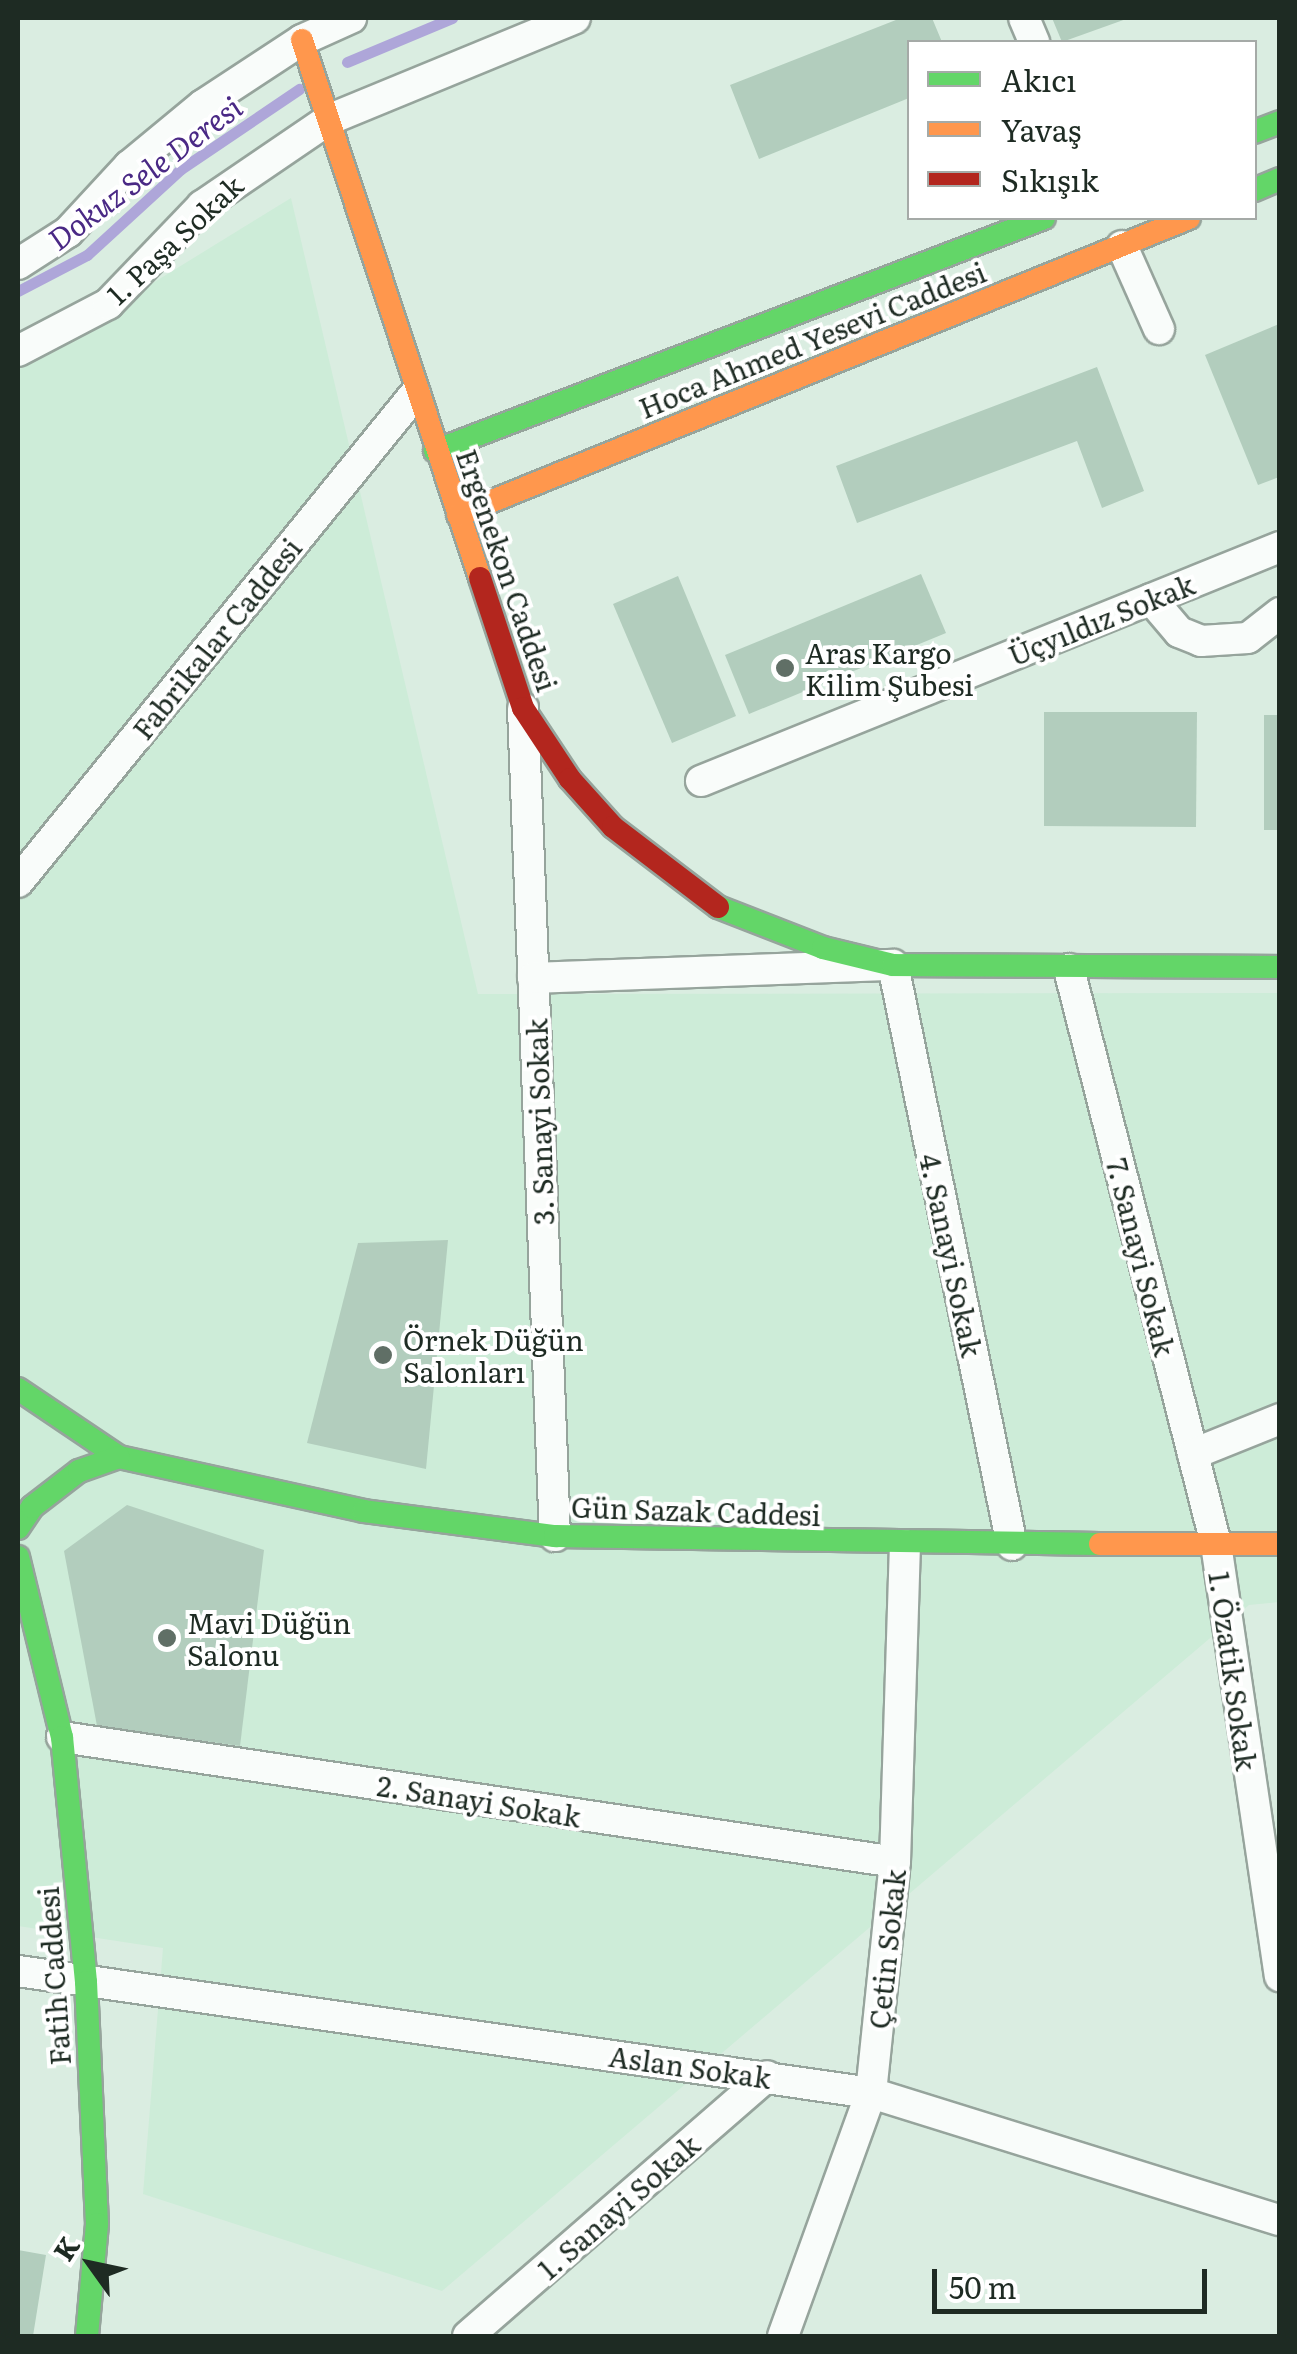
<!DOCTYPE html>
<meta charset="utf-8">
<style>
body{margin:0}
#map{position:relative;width:1297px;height:2354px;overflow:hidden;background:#daede1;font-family:Literata,serif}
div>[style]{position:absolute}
.built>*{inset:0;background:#cdecd8}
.stream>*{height:11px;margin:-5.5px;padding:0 5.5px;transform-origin:5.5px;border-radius:5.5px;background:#aea6d9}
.building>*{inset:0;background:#b2cdbd}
.roads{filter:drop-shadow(2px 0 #96a49c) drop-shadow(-2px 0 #96a49c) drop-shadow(0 2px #96a49c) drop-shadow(0 -2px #96a49c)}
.street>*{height:30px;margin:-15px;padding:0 15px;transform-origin:15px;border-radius:15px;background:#f9fcfa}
.fast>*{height:22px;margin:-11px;padding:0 11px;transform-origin:11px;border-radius:11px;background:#63d668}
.slow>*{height:22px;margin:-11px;padding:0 11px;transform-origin:11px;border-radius:11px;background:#ff974d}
.jam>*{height:22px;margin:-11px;padding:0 11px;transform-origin:11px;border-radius:11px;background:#b3261e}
.dots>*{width:28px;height:28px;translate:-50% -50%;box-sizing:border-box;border:5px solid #fff;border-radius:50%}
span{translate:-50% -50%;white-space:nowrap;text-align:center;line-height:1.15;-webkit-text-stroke:8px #fff;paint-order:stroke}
.street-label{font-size:28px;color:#1e2b23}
.poi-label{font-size:28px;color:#1e2b23}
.left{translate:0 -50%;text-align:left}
.water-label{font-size:30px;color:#4a2985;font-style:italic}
.frame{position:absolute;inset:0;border:20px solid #1e2b23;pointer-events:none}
.legend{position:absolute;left:907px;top:40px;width:350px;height:180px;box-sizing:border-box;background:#fff;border:2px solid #a5aaa7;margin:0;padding:12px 18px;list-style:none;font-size:30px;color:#1e2b23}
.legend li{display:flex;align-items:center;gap:20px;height:50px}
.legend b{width:50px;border:2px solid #a5aaa7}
.north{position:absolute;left:40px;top:2214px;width:100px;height:100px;-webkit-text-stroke:8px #fff;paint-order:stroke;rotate:303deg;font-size:28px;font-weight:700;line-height:40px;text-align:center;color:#1e2b23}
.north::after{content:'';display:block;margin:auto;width:35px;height:45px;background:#1e2b23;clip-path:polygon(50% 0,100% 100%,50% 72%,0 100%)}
.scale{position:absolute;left:932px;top:2269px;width:275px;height:45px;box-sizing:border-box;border:5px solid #1e2b23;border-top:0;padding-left:12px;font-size:30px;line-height:35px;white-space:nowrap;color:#1e2b23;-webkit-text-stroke:8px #fff;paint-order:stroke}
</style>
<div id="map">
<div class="built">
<i style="clip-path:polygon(291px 198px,478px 994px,1279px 993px,1279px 1602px,1249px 1605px,442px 2291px,143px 2194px,163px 1948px,18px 1926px,18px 366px)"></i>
</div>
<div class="stream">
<i style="left:347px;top:62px;width:114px;rotate:-22.7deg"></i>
<i style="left:18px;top:291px;width:78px;rotate:-27.6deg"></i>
<i style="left:87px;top:255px;width:127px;rotate:-42.5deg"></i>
<i style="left:181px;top:169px;width:143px;rotate:-34.1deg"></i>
</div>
<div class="building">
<i style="clip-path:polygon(901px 18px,932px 18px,942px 42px,909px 42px,909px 98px,759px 159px,730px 85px)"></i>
<i style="clip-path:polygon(1052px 18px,1129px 18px,1062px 42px)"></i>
<i style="clip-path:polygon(1279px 324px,1279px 477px,1258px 485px,1205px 355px)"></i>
<i style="clip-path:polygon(1097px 367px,1144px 491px,1102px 508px,1077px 441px,857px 523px,836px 466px)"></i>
<i style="clip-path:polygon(921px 574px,946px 633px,749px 714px,725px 655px)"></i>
<i style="clip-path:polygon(678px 576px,736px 716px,672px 743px,613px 604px)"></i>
<i style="clip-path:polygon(1044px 712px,1197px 712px,1196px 827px,1044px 826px)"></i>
<i style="clip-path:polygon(1264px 715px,1279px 715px,1279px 830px,1264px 830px)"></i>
<i style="clip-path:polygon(448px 1240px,426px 1469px,307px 1443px,358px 1243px)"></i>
<i style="clip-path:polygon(127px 1505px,264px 1550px,240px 1746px,97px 1726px,64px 1551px)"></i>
<i style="clip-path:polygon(18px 2250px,46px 2255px,33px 2336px,18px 2336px)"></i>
</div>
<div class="roads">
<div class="street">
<i style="left:1024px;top:18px;width:26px;rotate:67deg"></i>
<i style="left:1122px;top:246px;width:91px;rotate:66deg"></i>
<i style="left:18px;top:264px;width:59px;rotate:-32.6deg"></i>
<i style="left:68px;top:232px;width:90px;rotate:-47.3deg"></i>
<i style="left:129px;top:166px;width:96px;rotate:-39.5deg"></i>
<i style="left:203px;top:105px;width:118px;rotate:-33.3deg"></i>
<i style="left:302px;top:40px;width:54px;rotate:-24.2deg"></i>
<i style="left:18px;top:351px;width:102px;rotate:-27.6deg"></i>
<i style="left:108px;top:304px;width:136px;rotate:-46.2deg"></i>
<i style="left:202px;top:206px;width:153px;rotate:-34.3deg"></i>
<i style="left:328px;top:120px;width:267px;rotate:-22.4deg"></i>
<i style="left:1151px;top:599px;width:43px;rotate:49.7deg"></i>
<i style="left:1179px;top:632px;width:24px;rotate:22deg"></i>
<i style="left:1201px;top:641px;width:47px;rotate:-3.7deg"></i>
<i style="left:1248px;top:638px;width:41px;rotate:-38deg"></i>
<i style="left:523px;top:708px;width:829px;rotate:87.79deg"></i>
<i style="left:701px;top:781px;width:624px;rotate:-22.01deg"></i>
<i style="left:18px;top:882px;width:629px;rotate:-50.87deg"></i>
<i style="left:1069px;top:969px;width:593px;rotate:75.66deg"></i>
<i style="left:1216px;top:1544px;width:437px;rotate:81.6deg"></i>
<i style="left:533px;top:978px;width:360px;rotate:-2.1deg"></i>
<i style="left:893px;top:965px;width:592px;rotate:78.41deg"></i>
<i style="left:1193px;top:1454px;width:94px;rotate:-21.9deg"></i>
<i style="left:62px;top:1737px;width:842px;rotate:8.53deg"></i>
<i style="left:18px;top:1971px;width:862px;rotate:8.14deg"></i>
<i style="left:871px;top:2093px;width:428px;rotate:17.3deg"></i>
<i style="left:468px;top:2336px;width:396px;rotate:-41deg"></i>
<i style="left:783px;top:2336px;width:258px;rotate:-70.1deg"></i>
<i style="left:871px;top:2093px;width:232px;rotate:-84.1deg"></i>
<i style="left:895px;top:1862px;width:317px;rotate:-88.2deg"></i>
</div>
<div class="fast">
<i style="left:1254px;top:132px;width:28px;rotate:-21deg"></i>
<i style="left:1254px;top:190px;width:28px;rotate:-23deg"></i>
<i style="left:435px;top:451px;width:652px;rotate:-20.94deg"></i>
<i style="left:718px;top:907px;width:113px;rotate:21.3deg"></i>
<i style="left:823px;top:948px;width:72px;rotate:13.7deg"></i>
<i style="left:893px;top:965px;width:387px;rotate:0.3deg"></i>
<i style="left:18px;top:1389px;width:122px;rotate:34deg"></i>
<i style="left:119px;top:1457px;width:251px;rotate:12.4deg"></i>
<i style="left:364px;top:1511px;width:193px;rotate:7.5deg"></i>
<i style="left:555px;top:1536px;width:545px;rotate:0.84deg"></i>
<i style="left:18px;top:1528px;width:25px;rotate:-56deg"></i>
<i style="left:32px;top:1507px;width:59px;rotate:-37.5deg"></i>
<i style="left:79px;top:1471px;width:42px;rotate:-19.3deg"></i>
<i style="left:18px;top:1557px;width:185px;rotate:76.3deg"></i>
<i style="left:62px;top:1737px;width:246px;rotate:84.4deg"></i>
<i style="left:86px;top:1982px;width:242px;rotate:87.4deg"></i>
<i style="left:97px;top:2224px;width:112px;rotate:95.1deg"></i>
</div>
<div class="slow">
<i style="left:302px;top:40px;width:567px;rotate:71.69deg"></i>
<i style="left:458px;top:515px;width:789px;rotate:-22.11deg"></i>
<i style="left:1100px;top:1544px;width:180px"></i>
</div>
<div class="jam">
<i style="left:480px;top:578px;width:137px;rotate:71.7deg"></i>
<i style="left:523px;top:708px;width:85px;rotate:56.5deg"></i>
<i style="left:570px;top:779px;width:64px;rotate:48.1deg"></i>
<i style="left:613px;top:827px;width:132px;rotate:37.3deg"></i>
</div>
</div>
<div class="dots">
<i style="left:785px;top:668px;background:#606f66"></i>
<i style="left:383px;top:1355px;background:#606f66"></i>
<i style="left:167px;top:1638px;background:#606f66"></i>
</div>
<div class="street-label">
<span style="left:174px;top:239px;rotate:-43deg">1. Paşa Sokak</span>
<span style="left:812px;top:339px;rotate:-22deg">Hoca Ahmed Yesevi Caddesi</span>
<span style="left:508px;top:570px;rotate:71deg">Ergenekon Caddesi</span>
<span style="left:1101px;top:619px;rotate:-22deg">Üçyıldız Sokak</span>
<span style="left:216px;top:638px;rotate:-51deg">Fabrikalar Caddesi</span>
<span style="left:539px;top:1122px;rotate:-92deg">3. Sanayi Sokak</span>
<span style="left:952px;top:1255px;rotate:78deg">4. Sanayi Sokak</span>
<span style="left:1142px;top:1257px;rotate:76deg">7. Sanayi Sokak</span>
<span style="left:696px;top:1510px;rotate:2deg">Gün Sazak Caddesi</span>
<span style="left:1234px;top:1671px;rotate:82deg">1. Özatik Sokak</span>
<span style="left:479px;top:1800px;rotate:9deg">2. Sanayi Sokak</span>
<span style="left:886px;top:1949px;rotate:-84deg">Çetin Sokak</span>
<span style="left:53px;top:1976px;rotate:-94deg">Fatih Caddesi</span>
<span style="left:690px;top:2066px;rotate:8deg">Aslan Sokak</span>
<span style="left:618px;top:2206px;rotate:-41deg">1. Sanayi Sokak</span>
</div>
<div class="poi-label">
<span class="left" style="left:805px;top:668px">Aras Kargo<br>Kilim Şubesi</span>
<span class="left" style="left:403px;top:1355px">Örnek Düğün<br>Salonları</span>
<span class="left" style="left:187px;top:1638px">Mavi Düğün<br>Salonu</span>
</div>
<div class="water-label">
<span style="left:144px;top:172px;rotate:-37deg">Dokuz Sele Deresi</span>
</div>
<div class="frame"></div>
<ul class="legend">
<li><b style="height:12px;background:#63d668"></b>Akıcı</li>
<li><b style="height:12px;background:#ff974d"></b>Yavaş</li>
<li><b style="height:12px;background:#b3261e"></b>Sıkışık</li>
</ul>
<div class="north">K</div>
<div class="scale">50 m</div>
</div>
